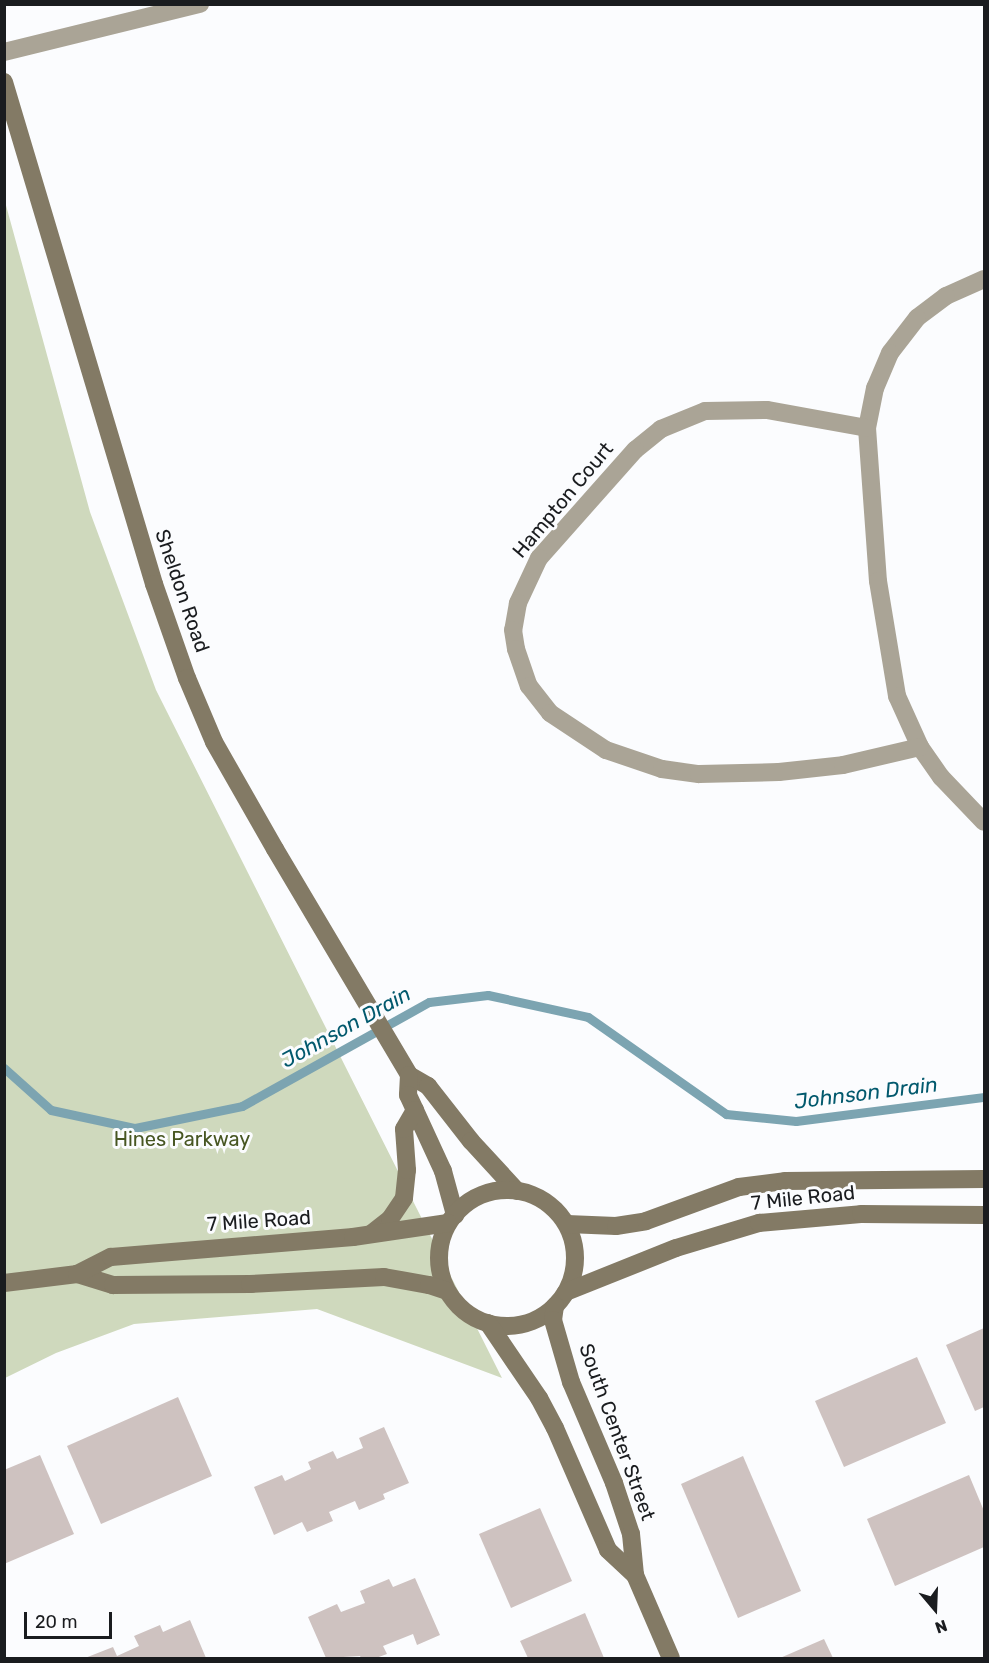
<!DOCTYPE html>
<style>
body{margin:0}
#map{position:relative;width:989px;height:1663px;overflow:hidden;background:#fbfcfe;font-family:Rubik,sans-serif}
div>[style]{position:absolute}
.green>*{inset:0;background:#cfd9bd}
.stream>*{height:9px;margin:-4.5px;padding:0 4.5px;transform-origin:4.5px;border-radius:4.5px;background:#7ca4b1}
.building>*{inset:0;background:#cec2c0}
.street>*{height:18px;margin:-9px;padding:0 9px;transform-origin:9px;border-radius:9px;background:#aaa496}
.secondary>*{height:18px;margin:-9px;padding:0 9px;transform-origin:9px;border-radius:9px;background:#837a65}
.secondary>.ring{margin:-9px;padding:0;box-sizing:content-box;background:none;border:18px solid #837a65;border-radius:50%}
span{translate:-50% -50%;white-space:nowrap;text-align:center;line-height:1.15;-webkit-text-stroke:6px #fbfcfe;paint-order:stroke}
.street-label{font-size:20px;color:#1a1c1f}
.park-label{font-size:20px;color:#475622}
.water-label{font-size:21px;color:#02596d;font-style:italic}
.frame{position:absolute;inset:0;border:6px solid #1a1c1f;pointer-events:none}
.north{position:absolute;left:905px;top:1579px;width:60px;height:60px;-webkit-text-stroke:4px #fbfcfe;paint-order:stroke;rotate:161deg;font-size:16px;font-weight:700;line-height:24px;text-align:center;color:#1a1c1f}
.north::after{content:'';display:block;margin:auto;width:21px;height:27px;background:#1a1c1f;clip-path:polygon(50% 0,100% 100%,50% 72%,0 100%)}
.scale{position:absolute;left:24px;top:1612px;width:88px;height:27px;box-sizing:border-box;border:3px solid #1a1c1f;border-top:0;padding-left:8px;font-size:18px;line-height:21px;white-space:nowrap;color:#1a1c1f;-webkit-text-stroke:4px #fbfcfe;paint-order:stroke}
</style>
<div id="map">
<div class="green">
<i style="clip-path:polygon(4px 198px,90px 512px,156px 690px,502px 1378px,317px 1309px,134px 1324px,56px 1353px,5px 1378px)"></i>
</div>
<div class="stream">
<i style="left:4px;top:1068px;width:63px;rotate:41.8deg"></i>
<i style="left:51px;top:1110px;width:86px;rotate:12.1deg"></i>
<i style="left:135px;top:1128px;width:109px;rotate:-11.6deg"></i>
<i style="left:242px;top:1106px;width:214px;rotate:-29.1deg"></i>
<i style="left:429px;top:1002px;width:59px;rotate:-6.8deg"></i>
<i style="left:488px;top:995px;width:102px;rotate:12.4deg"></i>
<i style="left:588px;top:1017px;width:169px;rotate:35.1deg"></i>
<i style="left:726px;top:1114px;width:70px;rotate:5.7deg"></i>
<i style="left:796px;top:1121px;width:190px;rotate:-7.3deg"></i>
</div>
<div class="building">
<i style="clip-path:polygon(984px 1328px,984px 1407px,975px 1411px,946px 1345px)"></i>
<i style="clip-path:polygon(917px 1357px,946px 1423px,844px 1467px,815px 1401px)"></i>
<i style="clip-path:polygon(178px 1397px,212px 1476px,101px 1524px,67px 1446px)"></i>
<i style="clip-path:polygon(384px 1427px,409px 1483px,383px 1494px,385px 1499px,359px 1510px,355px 1501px,329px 1512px,333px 1521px,307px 1532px,302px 1522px,274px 1535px,254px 1487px,282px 1475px,285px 1481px,311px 1469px,308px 1462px,333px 1451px,337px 1459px,363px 1448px,359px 1438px)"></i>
<i style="clip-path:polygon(40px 1455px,74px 1534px,4px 1564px,4px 1470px)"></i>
<i style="clip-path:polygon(743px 1456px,801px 1591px,738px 1618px,681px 1484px)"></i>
<i style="clip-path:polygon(969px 1475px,984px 1511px,984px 1547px,895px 1586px,867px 1519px)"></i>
<i style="clip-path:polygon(540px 1508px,572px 1581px,511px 1608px,479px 1534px)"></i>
<i style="clip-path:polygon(415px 1578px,440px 1635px,417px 1645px,413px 1634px,383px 1646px,387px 1654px,376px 1658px,361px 1658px,360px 1656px,326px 1658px,308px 1617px,337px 1604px,341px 1612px,365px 1603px,360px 1591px,389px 1579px,393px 1587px)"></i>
<i style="clip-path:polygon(585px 1613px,604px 1658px,528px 1658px,520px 1641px)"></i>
<i style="clip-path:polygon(190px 1620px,206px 1658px,85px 1658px,113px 1647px,117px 1656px,139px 1646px,134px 1636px,160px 1625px,163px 1632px)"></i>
<i style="clip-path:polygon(824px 1639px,833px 1658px,780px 1658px)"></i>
</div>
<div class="street">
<i style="left:4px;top:52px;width:202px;rotate:-13.8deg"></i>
<i style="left:984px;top:279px;width:42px;rotate:155.9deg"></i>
<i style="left:946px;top:296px;width:36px;rotate:143deg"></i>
<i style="left:917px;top:318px;width:44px;rotate:127.6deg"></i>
<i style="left:890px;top:353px;width:38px;rotate:113deg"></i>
<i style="left:875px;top:388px;width:41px;rotate:101.3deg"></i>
<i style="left:867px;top:428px;width:153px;rotate:85.9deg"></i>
<i style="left:878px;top:581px;width:117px;rotate:80.6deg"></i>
<i style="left:897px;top:696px;width:56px;rotate:65.7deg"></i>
<i style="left:920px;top:747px;width:37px;rotate:55deg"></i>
<i style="left:941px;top:777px;width:62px;rotate:46.3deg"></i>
<i style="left:867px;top:428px;width:102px;rotate:-169.8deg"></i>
<i style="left:767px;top:410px;width:62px;rotate:179.1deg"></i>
<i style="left:705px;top:411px;width:48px;rotate:157.8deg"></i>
<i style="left:661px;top:429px;width:33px;rotate:141deg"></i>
<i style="left:635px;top:450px;width:144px;rotate:131.6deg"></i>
<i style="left:539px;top:558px;width:50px;rotate:115deg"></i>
<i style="left:518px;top:603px;width:27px;rotate:100deg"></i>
<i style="left:513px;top:630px;width:19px;rotate:81deg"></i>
<i style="left:516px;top:649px;width:39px;rotate:71deg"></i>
<i style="left:529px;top:686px;width:34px;rotate:52deg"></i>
<i style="left:550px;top:713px;width:67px;rotate:33.5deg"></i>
<i style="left:606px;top:750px;width:59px;rotate:18.7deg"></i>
<i style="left:662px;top:769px;width:37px;rotate:8deg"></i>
<i style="left:699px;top:774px;width:80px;rotate:-1.4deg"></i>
<i style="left:779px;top:772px;width:64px;rotate:-6.2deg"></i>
<i style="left:843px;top:765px;width:79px;rotate:-13.2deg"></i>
</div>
<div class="secondary">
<i style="left:4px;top:82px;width:524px;rotate:73.36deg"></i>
<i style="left:154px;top:584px;width:100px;rotate:70.7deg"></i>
<i style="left:187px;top:678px;width:69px;rotate:67.1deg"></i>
<i style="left:214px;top:742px;width:123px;rotate:60.3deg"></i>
<i style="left:275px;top:849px;width:263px;rotate:59.3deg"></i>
<i style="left:409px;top:1075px;width:22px;rotate:30deg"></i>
<i style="left:428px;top:1086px;width:70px;rotate:52deg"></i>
<i style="left:471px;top:1141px;width:68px;rotate:47.4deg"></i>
<i style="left:409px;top:1075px;width:20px;rotate:93deg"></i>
<i style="left:408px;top:1095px;width:84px;rotate:65.3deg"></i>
<i style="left:443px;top:1171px;width:46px;rotate:74.7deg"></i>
<i class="ring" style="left:439px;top:1190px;width:118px;height:118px"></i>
<i style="left:567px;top:1224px;width:49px;rotate:2.3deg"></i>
<i style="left:616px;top:1226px;width:30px;rotate:-9deg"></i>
<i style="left:646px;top:1221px;width:99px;rotate:-20.1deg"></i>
<i style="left:739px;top:1187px;width:46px;rotate:-7.4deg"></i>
<i style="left:785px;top:1181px;width:199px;rotate:-0.6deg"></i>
<i style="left:372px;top:1233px;width:23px;rotate:-38deg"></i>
<i style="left:390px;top:1219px;width:25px;rotate:-56deg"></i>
<i style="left:404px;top:1198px;width:28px;rotate:-84deg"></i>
<i style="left:407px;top:1170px;width:41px;rotate:-94.2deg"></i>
<i style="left:404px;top:1129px;width:22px;rotate:-60deg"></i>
<i style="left:77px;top:1274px;width:38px;rotate:17deg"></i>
<i style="left:113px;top:1285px;width:137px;rotate:-0.4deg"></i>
<i style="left:250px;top:1284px;width:134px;rotate:-3deg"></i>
<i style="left:384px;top:1277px;width:46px;rotate:10.1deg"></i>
<i style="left:429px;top:1285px;width:19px;rotate:18deg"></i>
<i style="left:4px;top:1283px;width:74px;rotate:-7deg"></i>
<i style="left:77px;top:1274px;width:38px;rotate:-27deg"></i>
<i style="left:111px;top:1257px;width:243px;rotate:-4.7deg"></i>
<i style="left:353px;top:1237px;width:96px;rotate:-8.4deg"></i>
<i style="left:566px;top:1292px;width:118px;rotate:-21.8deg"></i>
<i style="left:676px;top:1248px;width:87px;rotate:-16.8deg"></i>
<i style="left:759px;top:1223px;width:102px;rotate:-5deg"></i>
<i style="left:861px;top:1214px;width:123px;rotate:0.5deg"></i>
<i style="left:555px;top:1306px;width:14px;rotate:98deg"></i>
<i style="left:553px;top:1320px;width:65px;rotate:73.8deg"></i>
<i style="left:571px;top:1382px;width:110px;rotate:66.9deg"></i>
<i style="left:614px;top:1483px;width:54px;rotate:71.6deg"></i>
<i style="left:631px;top:1534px;width:41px;rotate:84.4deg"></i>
<i style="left:635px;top:1575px;width:90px;rotate:66.6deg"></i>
<i style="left:488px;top:1323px;width:91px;rotate:55.8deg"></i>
<i style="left:539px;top:1398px;width:34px;rotate:62deg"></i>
<i style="left:555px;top:1428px;width:133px;rotate:66.5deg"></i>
<i style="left:608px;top:1550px;width:37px;rotate:43deg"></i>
</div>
<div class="street-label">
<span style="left:563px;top:500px;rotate:-50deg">Hampton Court</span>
<span style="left:182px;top:591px;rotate:71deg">Sheldon Road</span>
<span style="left:803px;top:1198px;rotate:-6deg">7 Mile Road</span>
<span style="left:259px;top:1221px;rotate:-4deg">7 Mile Road</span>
<span style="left:617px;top:1432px;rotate:70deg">South Center Street</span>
</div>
<div class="park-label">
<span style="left:182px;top:1139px">Hines Parkway</span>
</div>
<div class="water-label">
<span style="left:346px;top:1027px;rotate:-29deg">Johnson Drain</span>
<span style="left:866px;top:1093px;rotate:-7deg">Johnson Drain</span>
</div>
<div class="frame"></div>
<div class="north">N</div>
<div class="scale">20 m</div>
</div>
